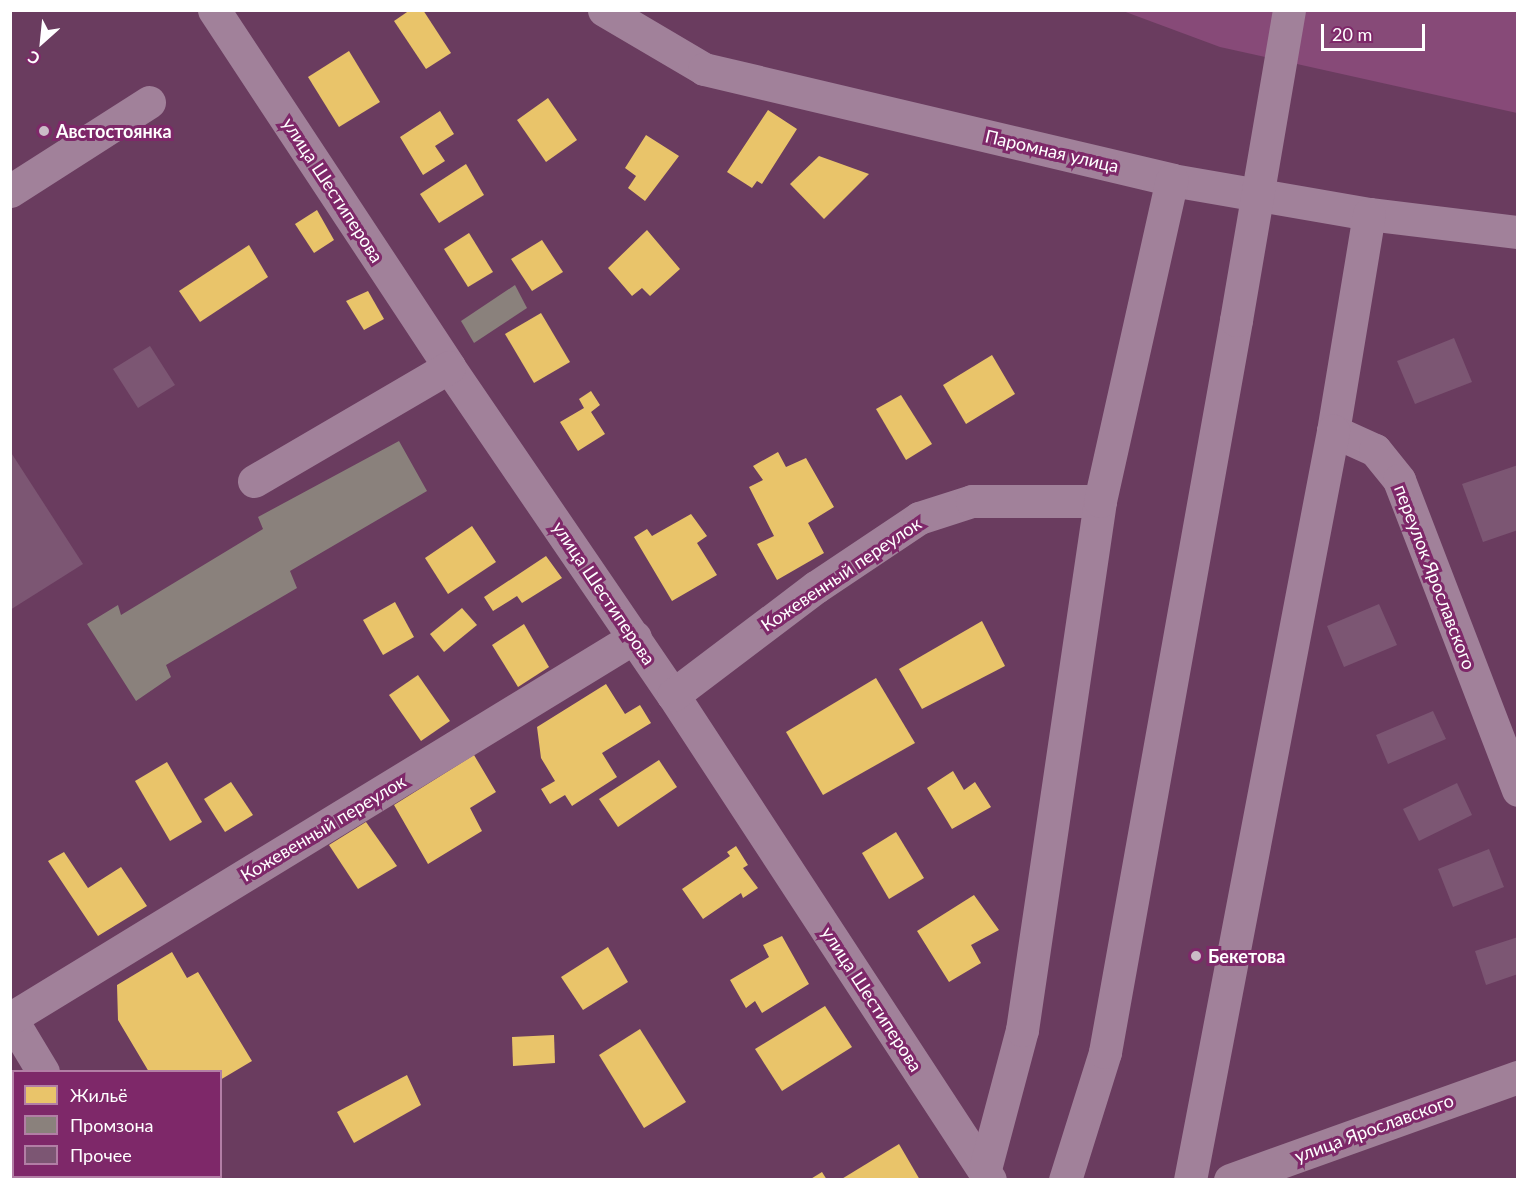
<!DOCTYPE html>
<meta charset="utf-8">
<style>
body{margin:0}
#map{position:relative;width:1528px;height:1190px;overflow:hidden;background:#6a3c5f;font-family:Lato,sans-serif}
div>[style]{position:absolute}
.water>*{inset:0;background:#874a78}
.homes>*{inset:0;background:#e9c46a}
.industry>*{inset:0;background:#8a817c}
.building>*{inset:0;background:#7c5673}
.minor>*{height:33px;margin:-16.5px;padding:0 16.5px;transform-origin:16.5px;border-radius:16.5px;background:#a1819a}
.major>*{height:33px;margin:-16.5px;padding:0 16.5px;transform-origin:16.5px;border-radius:16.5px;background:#a08098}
.minor-bridge>*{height:33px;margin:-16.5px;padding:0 16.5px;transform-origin:16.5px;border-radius:16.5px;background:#a1819a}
.dots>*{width:16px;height:16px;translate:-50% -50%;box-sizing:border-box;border:3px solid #7e2869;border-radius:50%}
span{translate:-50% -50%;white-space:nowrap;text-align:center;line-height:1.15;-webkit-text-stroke:6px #7e2869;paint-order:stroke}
.poi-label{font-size:18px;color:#fff;font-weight:700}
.left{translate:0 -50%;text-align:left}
.street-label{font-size:18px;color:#fff}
.frame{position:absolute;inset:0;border:12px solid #fff;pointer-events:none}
.legend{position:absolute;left:12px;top:1070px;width:210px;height:108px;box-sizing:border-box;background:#7e2869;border:2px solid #b27ea5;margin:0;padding:8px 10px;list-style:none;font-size:18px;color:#fff}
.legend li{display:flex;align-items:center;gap:12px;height:30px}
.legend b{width:30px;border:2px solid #b27ea5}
.north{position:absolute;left:12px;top:12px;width:60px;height:60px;-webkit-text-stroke:4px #7e2869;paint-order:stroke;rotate:207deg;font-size:16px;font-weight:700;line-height:24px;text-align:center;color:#fff}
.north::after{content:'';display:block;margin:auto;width:21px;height:27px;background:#fff;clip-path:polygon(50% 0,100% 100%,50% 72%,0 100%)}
.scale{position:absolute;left:1321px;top:24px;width:104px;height:27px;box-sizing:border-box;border:3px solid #fff;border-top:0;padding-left:8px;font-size:18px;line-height:21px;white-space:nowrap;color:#fff;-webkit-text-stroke:4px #7e2869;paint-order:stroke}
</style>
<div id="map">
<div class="water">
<i style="clip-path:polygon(1123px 11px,1517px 11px,1517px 113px,1220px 47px)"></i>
</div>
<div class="homes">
<i style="clip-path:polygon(410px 10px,423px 10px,451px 53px,426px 69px,394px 21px)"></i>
<i style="clip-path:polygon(349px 51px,380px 102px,339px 127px,308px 77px)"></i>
<i style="clip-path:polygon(548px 98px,577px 140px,546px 162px,517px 120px)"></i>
<i style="clip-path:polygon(768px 110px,797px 129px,762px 184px,757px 181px,752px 188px,727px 172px)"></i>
<i style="clip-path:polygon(440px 111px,454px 134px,435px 146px,445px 161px,423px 175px,400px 137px)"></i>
<i style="clip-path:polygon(646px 135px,679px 156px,645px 201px,628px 188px,636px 176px,625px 168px)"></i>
<i style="clip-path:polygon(819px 156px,869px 174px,824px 219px,790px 184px)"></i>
<i style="clip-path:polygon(466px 164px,484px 195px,439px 223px,420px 194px)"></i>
<i style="clip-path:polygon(317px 210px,334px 240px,314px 253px,295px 224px)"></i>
<i style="clip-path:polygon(647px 230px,680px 269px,650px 296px,642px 288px,632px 296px,608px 268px)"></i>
<i style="clip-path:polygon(469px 233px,493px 272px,468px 287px,444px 249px)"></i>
<i style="clip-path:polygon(542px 240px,563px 272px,532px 291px,511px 259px)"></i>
<i style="clip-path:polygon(249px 245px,268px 277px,200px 322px,179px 291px)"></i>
<i style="clip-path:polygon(368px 291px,384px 319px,364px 330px,346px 301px)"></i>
<i style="clip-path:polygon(541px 313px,570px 362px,534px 383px,505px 334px)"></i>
<i style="clip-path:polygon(992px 355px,1015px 394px,966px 424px,943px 385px)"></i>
<i style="clip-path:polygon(591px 391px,600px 405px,591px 412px,605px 434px,578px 451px,560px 422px,584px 408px,579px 399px)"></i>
<i style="clip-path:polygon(901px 395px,932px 444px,906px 460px,876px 409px)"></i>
<i style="clip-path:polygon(778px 452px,786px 467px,806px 458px,834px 507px,808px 523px,824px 553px,777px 580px,757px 544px,774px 536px,749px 487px,763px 480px,753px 466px)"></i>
<i style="clip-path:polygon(691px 514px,707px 536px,697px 543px,717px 575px,672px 601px,634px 537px,647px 529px,652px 536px)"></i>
<i style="clip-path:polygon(472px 526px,496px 562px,448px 594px,425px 558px)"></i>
<i style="clip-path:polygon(546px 556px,562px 578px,522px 603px,517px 596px,493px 611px,484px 597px)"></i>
<i style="clip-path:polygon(395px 602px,414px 637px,383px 655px,363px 620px)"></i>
<i style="clip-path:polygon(462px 608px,477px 625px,444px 652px,430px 634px)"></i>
<i style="clip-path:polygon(982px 621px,1005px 666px,922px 709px,899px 669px)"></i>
<i style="clip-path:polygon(524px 624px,549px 667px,518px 687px,492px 645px)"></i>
<i style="clip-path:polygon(418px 675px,450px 721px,421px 741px,389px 695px)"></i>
<i style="clip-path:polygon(876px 678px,915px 743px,823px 795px,786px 732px)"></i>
<i style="clip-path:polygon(606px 684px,625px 714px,640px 705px,651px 723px,602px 753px,617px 777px,572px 806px,565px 795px,550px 804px,541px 789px,555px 781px,541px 758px,537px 727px)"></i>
<i style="clip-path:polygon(474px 755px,496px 792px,470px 808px,482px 831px,428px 864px,394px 805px)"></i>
<i style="clip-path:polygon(659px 760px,677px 787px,618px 827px,599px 799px)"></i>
<i style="clip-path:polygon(167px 762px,202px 822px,170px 841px,135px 781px)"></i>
<i style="clip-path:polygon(953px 771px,964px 790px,975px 782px,991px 807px,952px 829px,927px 788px)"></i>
<i style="clip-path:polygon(231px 782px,253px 815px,225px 832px,204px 799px)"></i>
<i style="clip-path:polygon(366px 822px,397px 866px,358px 889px,329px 845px)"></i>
<i style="clip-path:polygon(896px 832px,924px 878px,889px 899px,862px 853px)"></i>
<i style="clip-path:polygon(736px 846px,748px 865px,743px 868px,758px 888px,743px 898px,741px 893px,703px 919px,682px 889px,730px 856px,727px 852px)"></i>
<i style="clip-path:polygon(64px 852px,88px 888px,121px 867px,147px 906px,98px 936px,48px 861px)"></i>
<i style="clip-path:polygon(974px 895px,999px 930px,971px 945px,981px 963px,949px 982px,917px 931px)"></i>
<i style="clip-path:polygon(782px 936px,809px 984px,762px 1013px,755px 1001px,746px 1008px,730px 980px,769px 957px,763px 945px)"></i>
<i style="clip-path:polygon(608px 947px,628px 982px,583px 1010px,561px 977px)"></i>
<i style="clip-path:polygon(172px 952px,187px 978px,198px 972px,252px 1061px,220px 1080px,220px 1072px,149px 1072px,118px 1020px,117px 985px)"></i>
<i style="clip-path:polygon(825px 1006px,852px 1047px,782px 1091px,755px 1049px)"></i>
<i style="clip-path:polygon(640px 1029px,686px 1102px,644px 1128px,599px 1055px)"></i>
<i style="clip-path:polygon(554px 1035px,555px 1063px,513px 1066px,512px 1037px)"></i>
<i style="clip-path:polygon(407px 1075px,421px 1105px,354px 1143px,337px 1112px)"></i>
<i style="clip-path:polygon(10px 1117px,14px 1122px,14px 1176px,47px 1176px,49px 1180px,10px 1180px)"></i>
<i style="clip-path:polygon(899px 1144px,920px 1180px,840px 1180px)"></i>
<i style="clip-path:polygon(822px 1172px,827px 1180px,809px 1180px)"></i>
</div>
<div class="industry">
<i style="clip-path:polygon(515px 285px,527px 308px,474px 343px,461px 321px)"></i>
<i style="clip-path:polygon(399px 441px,427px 491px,290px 571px,297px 588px,166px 665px,171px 677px,136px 701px,87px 624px,118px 605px,121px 615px,263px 529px,258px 517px)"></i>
</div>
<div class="building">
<i style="clip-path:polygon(1454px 338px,1472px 382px,1415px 404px,1397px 361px)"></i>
<i style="clip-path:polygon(150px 346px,175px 385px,138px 408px,113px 369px)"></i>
<i style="clip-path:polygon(10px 451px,83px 564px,10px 610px)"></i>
<i style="clip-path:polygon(1518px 465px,1518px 530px,1483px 542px,1462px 484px)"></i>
<i style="clip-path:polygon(1379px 604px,1397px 645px,1344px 667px,1327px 626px)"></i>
<i style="clip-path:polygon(1433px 711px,1446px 739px,1388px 764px,1376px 735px)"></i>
<i style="clip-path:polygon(1457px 783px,1472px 815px,1419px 841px,1403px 809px)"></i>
<i style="clip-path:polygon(1489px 849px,1504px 887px,1453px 907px,1438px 869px)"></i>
<i style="clip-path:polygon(1518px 937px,1518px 974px,1486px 985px,1475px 951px)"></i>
</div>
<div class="minor">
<i style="left:214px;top:10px;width:427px;rotate:56.6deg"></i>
<i style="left:449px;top:367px;width:397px;rotate:55.7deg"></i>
<i style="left:673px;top:695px;width:579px;rotate:56.83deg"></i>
<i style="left:604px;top:10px;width:116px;rotate:30.5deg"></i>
<i style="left:704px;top:69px;width:481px;rotate:13.3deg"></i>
<i style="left:1172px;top:180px;width:200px;rotate:9.8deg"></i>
<i style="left:1369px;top:214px;width:150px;rotate:6.9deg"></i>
<i style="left:10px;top:191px;width:165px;rotate:-32.6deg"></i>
<i style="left:1369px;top:214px;width:220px;rotate:99.4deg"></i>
<i style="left:1333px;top:431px;width:46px;rotate:24.3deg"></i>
<i style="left:1375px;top:450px;width:38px;rotate:51deg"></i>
<i style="left:1399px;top:480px;width:332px;rotate:69deg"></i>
<i style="left:254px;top:481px;width:226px;rotate:-30.3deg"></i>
<i style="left:673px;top:695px;width:179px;rotate:-37.1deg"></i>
<i style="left:816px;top:587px;width:124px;rotate:-33.8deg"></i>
<i style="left:919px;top:518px;width:56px;rotate:-17.8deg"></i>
<i style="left:972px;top:501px;width:128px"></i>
<i style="left:10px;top:1017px;width:64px;rotate:59deg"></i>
<i style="left:11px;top:1018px;width:731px;rotate:-31.41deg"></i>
<i style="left:985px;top:1169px;width:144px;rotate:-75.1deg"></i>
<i style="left:1022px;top:1030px;width:535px;rotate:-81.61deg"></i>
<i style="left:1100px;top:501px;width:329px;rotate:-77.4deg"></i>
<i style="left:106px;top:1176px;width:4px;rotate:63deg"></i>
<i style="left:1065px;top:1180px;width:134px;rotate:-72.6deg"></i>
<i style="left:1105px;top:1052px;width:744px;rotate:-79.85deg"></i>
<i style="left:1190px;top:1180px;width:763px;rotate:-79.19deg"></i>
</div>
<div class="major">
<i style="left:1230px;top:1180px;width:306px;rotate:-19.7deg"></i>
</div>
<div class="minor-bridge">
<i style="left:1236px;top:320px;width:314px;rotate:-80.3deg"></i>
</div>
<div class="dots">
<i style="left:44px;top:131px;background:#cbbbc7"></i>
<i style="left:1196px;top:956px;background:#cbbbc7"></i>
</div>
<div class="poi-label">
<span class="left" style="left:56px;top:131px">Австостоянка</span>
<span class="left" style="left:1208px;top:956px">Бекетова</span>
</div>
<div class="street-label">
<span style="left:1052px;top:151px;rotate:13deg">Паромная улица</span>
<span style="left:333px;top:190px;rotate:57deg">улица Шестиперова</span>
<span style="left:841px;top:574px;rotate:-34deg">Кожевенный переулок</span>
<span style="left:1435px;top:577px;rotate:69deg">переулок Ярославского</span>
<span style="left:604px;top:593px;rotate:56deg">улица Шестиперова</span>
<span style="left:323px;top:828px;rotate:-31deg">Кожевенный переулок</span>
<span style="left:872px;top:999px;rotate:57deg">улица Шестиперова</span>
<span style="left:1374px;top:1128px;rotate:-20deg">улица Ярославского</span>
</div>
<div class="frame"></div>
<ul class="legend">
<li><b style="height:16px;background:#e9c46a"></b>Жильё</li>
<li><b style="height:16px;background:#8a817c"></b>Промзона</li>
<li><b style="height:16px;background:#7c5673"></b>Прочее</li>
</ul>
<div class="north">С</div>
<div class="scale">20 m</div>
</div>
